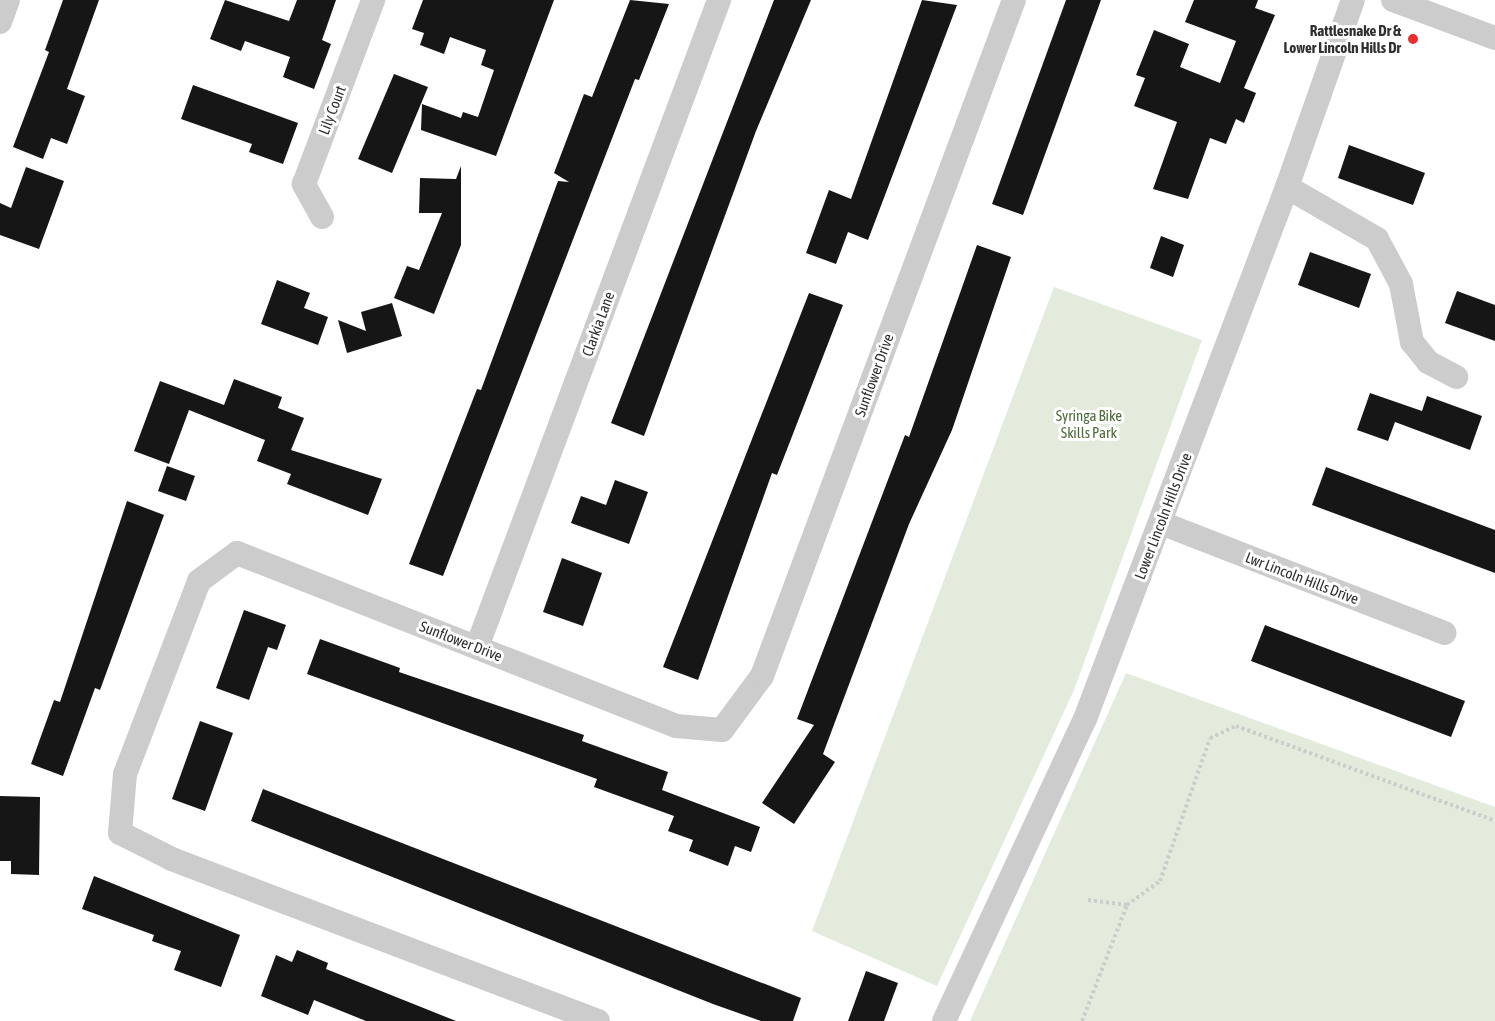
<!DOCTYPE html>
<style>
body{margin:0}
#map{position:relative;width:1495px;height:1021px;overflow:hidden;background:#fff;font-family:"Asap Condensed",sans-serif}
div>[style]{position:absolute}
.green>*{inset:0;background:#e3ecdc}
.building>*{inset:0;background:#161616}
.path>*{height:4px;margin-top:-2px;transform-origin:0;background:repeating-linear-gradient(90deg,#ccc 0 3px,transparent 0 6px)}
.minor>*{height:24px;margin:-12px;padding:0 12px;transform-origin:12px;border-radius:12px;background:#ccc}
.dots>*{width:16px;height:16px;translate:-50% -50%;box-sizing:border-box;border:3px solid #fff;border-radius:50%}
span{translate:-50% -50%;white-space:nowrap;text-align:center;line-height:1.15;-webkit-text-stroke:6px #fff;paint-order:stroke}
.poi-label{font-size:15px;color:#2f2f2f;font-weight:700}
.right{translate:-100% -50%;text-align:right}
.street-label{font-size:15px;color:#2f2f2f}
.park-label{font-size:15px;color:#4e6b3b}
</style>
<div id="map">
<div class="green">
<i style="clip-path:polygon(1054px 287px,1202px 340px,1074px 690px,937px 986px,812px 931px)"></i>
<i style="clip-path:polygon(1126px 673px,1495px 807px,1495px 1021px,970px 1021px)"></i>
</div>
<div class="building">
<i style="clip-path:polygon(63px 0,99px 0,67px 89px,85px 96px,67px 144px,51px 138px,43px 159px,13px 147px,49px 52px,45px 50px)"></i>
<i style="clip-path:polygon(225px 0,289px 21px,297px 0,336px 0,322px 40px,331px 44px,314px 89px,283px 77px,290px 57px,245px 41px,241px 51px,210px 39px)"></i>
<i style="clip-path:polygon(423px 0,554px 0,496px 156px,421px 130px,422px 104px,461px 118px,463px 112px,478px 117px,494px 70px,481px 65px,486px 50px,450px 37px,444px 54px,420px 45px,424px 33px,412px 29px)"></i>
<i style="clip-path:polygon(630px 0,669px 4px,639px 80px,635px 79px,443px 576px,409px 564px,477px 389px,481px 390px,558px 181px,569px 182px,554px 173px,584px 94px,592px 97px)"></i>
<i style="clip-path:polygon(774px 0,811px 0,756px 131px,644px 436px,611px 423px)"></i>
<i style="clip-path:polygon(922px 0,957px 5px,868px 240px,848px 232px,836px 264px,806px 253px,829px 190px,851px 199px)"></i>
<i style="clip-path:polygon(1066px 0,1101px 0,1023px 215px,992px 204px)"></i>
<i style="clip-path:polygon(1194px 0,1258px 0,1255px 8px,1275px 15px,1244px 88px,1256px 93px,1244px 123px,1236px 119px,1226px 144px,1210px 138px,1188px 199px,1153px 189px,1177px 122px,1134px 106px,1145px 78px,1136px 75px,1154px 30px,1189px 44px,1180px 67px,1220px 83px,1236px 41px,1185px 22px)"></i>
<i style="clip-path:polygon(394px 74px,428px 87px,392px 173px,358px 159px)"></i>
<i style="clip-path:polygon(193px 85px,298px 123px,283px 164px,249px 152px,252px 144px,181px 119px)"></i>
<i style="clip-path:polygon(1349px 145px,1425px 173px,1413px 205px,1338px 178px)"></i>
<i style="clip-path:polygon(461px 166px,461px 245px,434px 314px,394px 298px,407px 266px,419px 270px,442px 213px,419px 213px,420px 178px,456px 179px)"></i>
<i style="clip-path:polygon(26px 167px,64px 181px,39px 249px,0 235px,0 203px,11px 208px)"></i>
<i style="clip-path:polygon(1161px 236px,1184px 245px,1173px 277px,1150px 268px)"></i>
<i style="clip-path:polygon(977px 245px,1011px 257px,952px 430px,909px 524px,823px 754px,835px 762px,794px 824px,762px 803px,814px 725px,797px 719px,905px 435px,909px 437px)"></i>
<i style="clip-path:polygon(1310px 252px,1371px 274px,1359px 308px,1298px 285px)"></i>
<i style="clip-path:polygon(277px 280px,310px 293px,304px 308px,328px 317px,318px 345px,261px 324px)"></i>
<i style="clip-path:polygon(1457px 291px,1495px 305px,1495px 341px,1445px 323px)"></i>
<i style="clip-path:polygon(809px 293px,843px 305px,777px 475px,772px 473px,698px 680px,663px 667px)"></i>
<i style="clip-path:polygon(392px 303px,402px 336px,347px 353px,338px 320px,366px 331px,361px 312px)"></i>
<i style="clip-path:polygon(234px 379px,282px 397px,278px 408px,304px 418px,291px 450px,382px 479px,368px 515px,287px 484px,291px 474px,257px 461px,265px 440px,189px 410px,169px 464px,134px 451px,160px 381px,224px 405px)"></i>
<i style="clip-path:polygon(1370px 393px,1422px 411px,1427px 396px,1482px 416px,1470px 450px,1395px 422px,1388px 441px,1357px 430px)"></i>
<i style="clip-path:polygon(167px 466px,195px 476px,186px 501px,158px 491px)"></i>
<i style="clip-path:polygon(1326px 467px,1495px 530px,1495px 573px,1312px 505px)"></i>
<i style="clip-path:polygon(615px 480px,648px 492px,629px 544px,571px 523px,581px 496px,606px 505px)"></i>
<i style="clip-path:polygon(127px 501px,164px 515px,100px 690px,95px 688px,63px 776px,31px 764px,54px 700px,60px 702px)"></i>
<i style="clip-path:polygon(562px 558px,602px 573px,583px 626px,543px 612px)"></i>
<i style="clip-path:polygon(244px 610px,286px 625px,277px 650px,268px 647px,249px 700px,216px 688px)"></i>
<i style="clip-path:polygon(1265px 625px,1465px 701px,1451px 737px,1251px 661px)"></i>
<i style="clip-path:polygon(320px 639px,400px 668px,399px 672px,584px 735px,582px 741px,668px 772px,662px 790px,760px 827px,751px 852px,735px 846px,728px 866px,689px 851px,693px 840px,668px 831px,674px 816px,594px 787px,597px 779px,307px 674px)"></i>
<i style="clip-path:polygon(200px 721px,233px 733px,205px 811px,172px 799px)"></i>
<i style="clip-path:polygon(263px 789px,801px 998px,793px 1021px,761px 1021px,713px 1004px,251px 821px)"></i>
<i style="clip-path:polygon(0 796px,40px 797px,39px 875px,11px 874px,11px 861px,0 861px)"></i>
<i style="clip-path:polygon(94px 876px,240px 935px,221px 987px,174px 970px,181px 951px,152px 941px,154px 935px,82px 909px)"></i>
<i style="clip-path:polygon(297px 950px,328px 963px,326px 969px,456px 1021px,366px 1021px,314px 1000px,308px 1015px,261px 996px,276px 955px,292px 962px)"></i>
<i style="clip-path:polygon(866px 971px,898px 983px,884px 1021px,848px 1021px)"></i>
</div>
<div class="path">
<i style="left:1088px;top:900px;width:39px;rotate:7deg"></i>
<i style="left:1082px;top:1021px;width:124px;rotate:-68.8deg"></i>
<i style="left:1127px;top:905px;width:41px;rotate:-36deg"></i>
<i style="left:1160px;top:881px;width:151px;rotate:-70.7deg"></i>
<i style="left:1210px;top:738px;width:29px;rotate:-25deg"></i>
<i style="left:1236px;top:726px;width:276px;rotate:20.1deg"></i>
</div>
<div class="minor">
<i style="left:1393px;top:0;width:109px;rotate:20.4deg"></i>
<i style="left:0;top:22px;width:23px;rotate:-70deg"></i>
<i style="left:1287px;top:187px;width:104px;rotate:30deg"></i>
<i style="left:1377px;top:239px;width:51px;rotate:61.9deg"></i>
<i style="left:1401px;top:284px;width:59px;rotate:79.3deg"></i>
<i style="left:1412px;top:342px;width:26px;rotate:51deg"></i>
<i style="left:1428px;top:362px;width:32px;rotate:28deg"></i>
<i style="left:322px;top:217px;width:38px;rotate:-119deg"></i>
<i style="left:304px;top:184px;width:197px;rotate:-69.4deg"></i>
<i style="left:1161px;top:523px;width:304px;rotate:21.2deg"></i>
<i style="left:477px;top:647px;width:691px;rotate:-69.49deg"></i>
<i style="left:598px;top:1021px;width:456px;rotate:-159.2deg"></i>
<i style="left:172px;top:859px;width:58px;rotate:-153.4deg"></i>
<i style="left:120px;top:833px;width:59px;rotate:-85.2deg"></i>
<i style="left:125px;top:774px;width:207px;rotate:-69deg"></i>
<i style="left:199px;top:581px;width:47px;rotate:-36.4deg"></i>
<i style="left:237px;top:553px;width:472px;rotate:21.5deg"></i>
<i style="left:676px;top:726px;width:46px;rotate:5deg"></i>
<i style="left:722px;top:730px;width:67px;rotate:-53.5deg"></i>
<i style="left:762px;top:676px;width:721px;rotate:-69.56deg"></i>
<i style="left:944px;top:1021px;width:333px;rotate:-65deg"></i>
<i style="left:1085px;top:719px;width:569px;rotate:-69.21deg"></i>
<i style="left:1287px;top:187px;width:198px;rotate:-70.6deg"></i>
</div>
<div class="dots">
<i style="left:1413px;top:39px;background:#e82e2e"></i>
</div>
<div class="poi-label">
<span class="right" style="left:1401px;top:39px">Rattlesnake Dr &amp;<br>Lower Lincoln Hills Dr</span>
</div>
<div class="street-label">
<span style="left:332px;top:110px;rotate:-69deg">Lily Court</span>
<span style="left:598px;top:324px;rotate:-70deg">Clarkia Lane</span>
<span style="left:874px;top:375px;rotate:-70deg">Sunflower Drive</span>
<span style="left:1163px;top:516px;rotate:-69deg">Lower Lincoln Hills Drive</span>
<span style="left:1302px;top:578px;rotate:21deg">Lwr Lincoln Hills Drive</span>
<span style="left:461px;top:641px;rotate:21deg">Sunflower Drive</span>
</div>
<div class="park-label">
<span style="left:1089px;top:424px">Syringa Bike<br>Skills Park</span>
</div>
</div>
